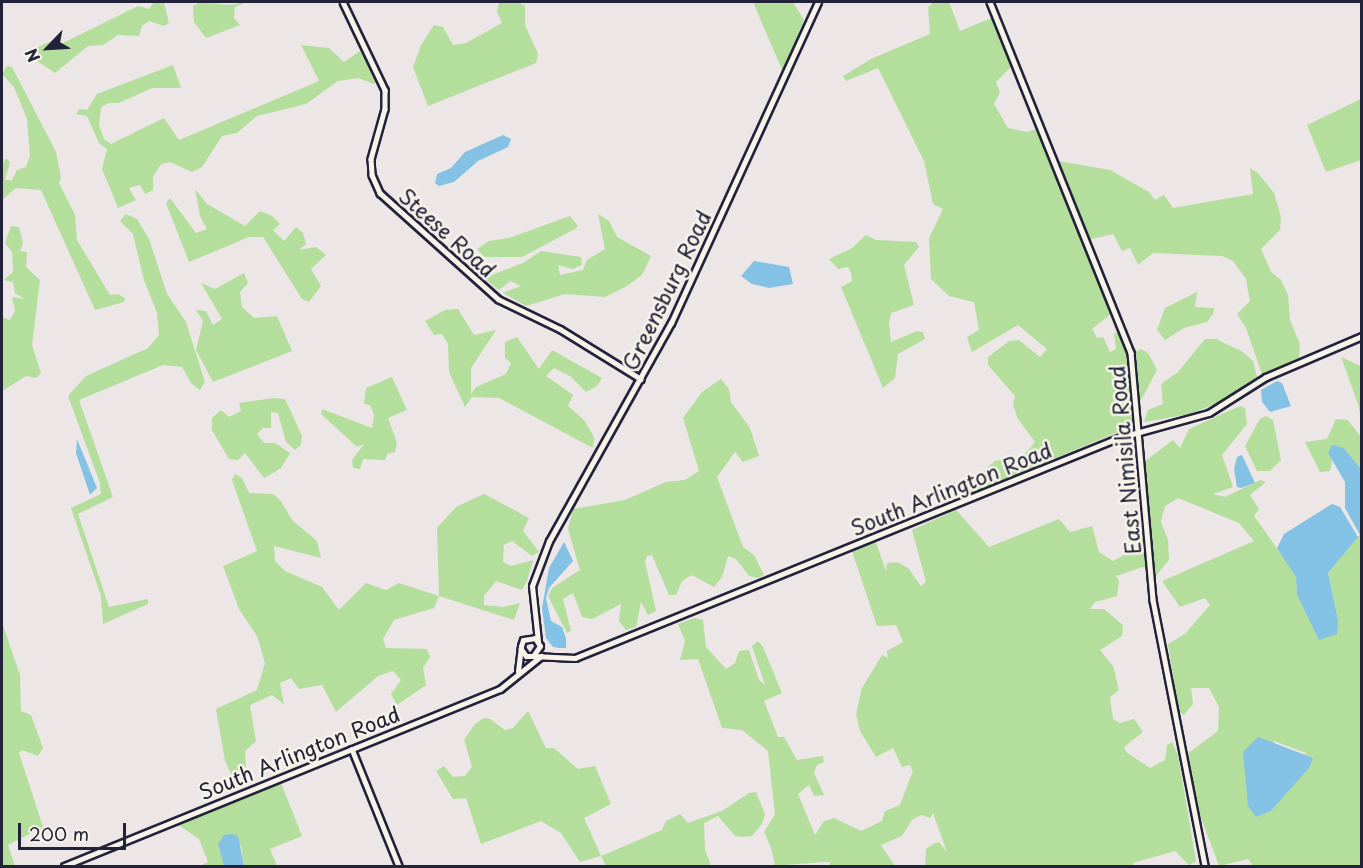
<!DOCTYPE html>
<style>
body{margin:0}
#map{position:relative;width:1363px;height:868px;overflow:hidden;background:#ece6e7;font-family:"Playpen Sans",sans-serif}
div>[style]{position:absolute}
.green>*{inset:0;background:#b4de9b}
.water>*{inset:0;background:#83c2e4}
.roads{filter:drop-shadow(2px 0 #22223b) drop-shadow(-2px 0 #22223b) drop-shadow(0 2px #22223b) drop-shadow(0 -2px #22223b)}
.tertiary>*{height:4.5px;margin:-2.25px;padding:0 2.25px;transform-origin:2.25px;border-radius:2.25px;background:#f7f3e8}
.secondary>*{height:5px;margin:-2.5px;padding:0 2.5px;transform-origin:2.5px;border-radius:2.5px;background:#f7f3e8}
span{translate:-50% -50%;white-space:nowrap;text-align:center;line-height:1.15;-webkit-text-stroke:5px #f7f3e8;paint-order:stroke}
.street-label{font-size:21px;color:#22223b}
.frame{position:absolute;inset:0;border:3px solid #22223b;pointer-events:none}
.north{position:absolute;left:18px;top:18px;width:60px;height:60px;-webkit-text-stroke:4px #f7f3e8;paint-order:stroke;rotate:245deg;font-size:16px;font-weight:700;line-height:24px;text-align:center;color:#22223b}
.north::after{content:'';display:block;margin:auto;width:21px;height:27px;background:#22223b;clip-path:polygon(50% 0,100% 100%,50% 72%,0 100%)}
.scale{position:absolute;left:18px;top:823px;width:108px;height:27px;box-sizing:border-box;border:3px solid #22223b;border-top:0;padding-left:8px;font-size:18px;line-height:21px;white-space:nowrap;color:#22223b;-webkit-text-stroke:4px #f7f3e8;paint-order:stroke}
</style>
<div id="map">
<div class="green">
<i style="clip-path:polygon(154px 2px,164px 3px,169px 23px,164px 26px,149px 21px,142px 26px,139px 36px,118px 35px,103px 45px,88px 46px,55px 73px,34px 59px,33px 50px,40px 46px,49px 42px,59px 45px,138px 6px,149px 9px)"></i>
<i style="clip-path:polygon(200px 2px,229px 5px,247px 2px,235px 7px,234px 18px,240px 25px,206px 38px,194px 22px,193px 6px)"></i>
<i style="clip-path:polygon(499px 2px,518px 2px,525px 6px,525px 25px,538px 54px,536px 63px,428px 106px,413px 67px,421px 45px,434px 25px,443px 27px,453px 45px,466px 43px,502px 23px,497px 11px)"></i>
<i style="clip-path:polygon(753px 2px,793px 2px,804px 20px,783px 72px)"></i>
<i style="clip-path:polygon(934px 2px,949px 2px,960px 31px,994px 17px,1012px 66px,996px 82px,1000px 92px,994px 104px,1008px 128px,1027px 132px,1036px 129px,1112px 313px,1092px 329px,1097px 338px,1103px 337px,1110px 352px,1116px 349px,1114px 334px,1120px 330px,1126px 345px,1134px 409px,1133px 421px,1125px 429px,967px 495px,968px 484px,995px 461px,1024px 455px,1035px 442px,1018px 419px,1013px 405px,1015px 396px,988px 365px,988px 357px,1009px 341px,1019px 340px,1040px 357px,1047px 349px,1018px 325px,972px 352px,967px 337px,979px 330px,974px 302px,949px 296px,931px 279px,929px 238px,943px 209px,933px 204px,924px 161px,878px 68px,846px 81px,843px 76px,873px 58px,930px 34px,928px 7px)"></i>
<i style="clip-path:polygon(301px 45px,329px 48px,344px 62px,360px 51px,378px 79px,374px 84px,358px 78px,338px 81px,306px 104px,257px 116px,237px 133px,222px 136px,202px 167px,192px 172px,170px 162px,161px 164px,153px 177px,153px 190px,145px 194px,140px 185px,129px 188px,136px 200px,118px 208px,102px 169px,107px 149px,99px 143px,87px 116px,76px 114px,79px 109px,87px 110px,97px 94px,173px 65px,181px 88px,152px 88px,119px 103px,109px 103px,101px 107px,99px 125px,104px 139px,111px 144px,164px 118px,179px 140px,319px 81px)"></i>
<i style="clip-path:polygon(7px 66px,12px 67px,56px 152px,61px 178px,59px 183px,75px 215px,77px 240px,110px 295px,118px 294px,125px 298px,124px 302px,95px 310px,41px 190px,16px 188px,2px 200px,2px 165px,6px 158px,10px 162px,5px 180px,12px 180px,17px 170px,26px 167px,30px 156px,27px 119px,14px 87px,2px 74px)"></i>
<i style="clip-path:polygon(1361px 99px,1361px 160px,1326px 172px,1307px 125px)"></i>
<i style="clip-path:polygon(1058px 161px,1110px 170px,1149px 192px,1155px 200px,1164px 195px,1173px 208px,1253px 194px,1250px 168px,1258px 173px,1274px 193px,1281px 217px,1280px 230px,1261px 249px,1271px 272px,1281px 280px,1288px 295px,1290px 320px,1300px 344px,1299px 358px,1262px 374px,1246px 328px,1237px 314px,1250px 301px,1246px 279px,1233px 261px,1222px 256px,1153px 253px,1138px 265px,1130px 248px,1122px 251px,1113px 234px,1088px 240px)"></i>
<i style="clip-path:polygon(195px 189px,207px 204px,245px 226px,260px 211px,272px 216px,280px 224px,273px 230px,284px 241px,296px 227px,303px 233px,306px 244px,299px 250px,316px 247px,326px 255px,311px 269px,321px 286px,309px 302px,302px 299px,263px 237px,249px 237px,189px 262px,166px 203px,170px 198px,196px 233px,207px 229px,200px 216px)"></i>
<i style="clip-path:polygon(126px 214px,137px 219px,149px 239px,167px 294px,186px 322px,205px 382px,200px 390px,191px 383px,182px 367px,163px 365px,79px 400px,113px 497px,78px 514px,109px 607px,148px 599px,148px 604px,103px 624px,101px 596px,71px 508px,101px 494px,100px 483px,68px 396px,86px 376px,148px 348px,159px 335px,157px 313px,144px 280px,133px 234px,120px 221px)"></i>
<i style="clip-path:polygon(598px 214px,609px 221px,617px 237px,651px 256px,642px 275px,627px 286px,605px 297px,565px 294px,526px 306px,503px 293px,521px 286px,510px 281px,499px 290px,484px 278px,523px 263px,541px 251px,581px 257px,582px 265px,573px 269px,558px 265px,560px 275px,583px 270px,587px 260px,605px 249px)"></i>
<i style="clip-path:polygon(570px 216px,578px 226px,575px 229px,522px 257px,484px 257px,477px 249px,489px 241px,509px 238px)"></i>
<i style="clip-path:polygon(11px 226px,19px 227px,23px 243px,20px 251px,27px 252px,26px 267px,40px 280px,32px 345px,41px 373px,36px 378px,26px 376px,2px 391px,2px 317px,10px 320px,15px 311px,12px 297px,24px 299px,15px 293px,13px 282px,4px 280px,13px 272px,12px 252px,5px 243px)"></i>
<i style="clip-path:polygon(866px 235px,876px 240px,916px 242px,919px 247px,904px 265px,914px 305px,891px 313px,889px 323px,891px 342px,917px 331px,923px 332px,925px 339px,898px 354px,895px 378px,883px 388px,841px 287px,852px 281px,851px 273px,848px 267px,838px 269px,829px 259px,852px 248px)"></i>
<i style="clip-path:polygon(244px 273px,248px 283px,240px 292px,242px 307px,254px 318px,277px 316px,292px 351px,213px 382px,196px 350px,203px 321px,196px 310px,206px 311px,213px 325px,222px 319px,201px 283px,215px 289px)"></i>
<i style="clip-path:polygon(1197px 292px,1195px 307px,1214px 308px,1213px 314px,1207px 322px,1184px 328px,1165px 340px,1157px 330px,1165px 308px)"></i>
<i style="clip-path:polygon(458px 309px,474px 335px,496px 330px,471px 368px,471px 394px,476px 387px,506px 374px,511px 363px,505px 358px,505px 342px,517px 337px,539px 369px,552px 350px,602px 378px,597px 386px,586px 392px,570px 376px,554px 368px,546px 376px,573px 395px,568px 406px,584px 420px,594px 437px,593px 448px,499px 398px,472px 397px,465px 407px,449px 372px,448px 344px,442px 334px,434px 335px,425px 321px,445px 310px)"></i>
<i style="clip-path:polygon(1205px 339px,1216px 339px,1243px 352px,1253px 361px,1257px 377px,1217px 403px,1190px 414px,1144px 422px,1148px 410px,1163px 404px,1161px 384px,1178px 372px)"></i>
<i style="clip-path:polygon(1141px 349px,1148px 353px,1157px 370px,1140px 402px,1133px 353px)"></i>
<i style="clip-path:polygon(1341px 357px,1361px 366px,1361px 418px,1358px 404px)"></i>
<i style="clip-path:polygon(392px 377px,407px 410px,388px 418px,397px 443px,395px 452px,387px 454px,385px 460px,363px 459px,360px 469px,353px 468px,352px 460px,364px 444px,357px 447px,321px 414px,322px 409px,372px 428px,374px 415px,370px 405px,364px 404px,366px 388px)"></i>
<i style="clip-path:polygon(721px 379px,729px 389px,731px 402px,750px 428px,759px 456px,743px 462px,735px 452px,717px 477px,743px 547px,754px 555px,764px 575px,758px 578px,749px 576px,736px 559px,728px 556px,722px 577px,714px 587px,692px 575px,682px 581px,676px 595px,669px 595px,652px 555px,647px 556px,645px 562px,656px 611px,648px 615px,641px 602px,636px 627px,626px 630px,619px 621px,621px 604px,592px 619px,582px 617px,573px 593px,563px 599px,571px 631px,567px 633px,548px 596px,552px 588px,580px 570px,568px 529px,573px 509px,625px 500px,666px 482px,685px 480px,699px 471px,683px 418px,702px 392px)"></i>
<i style="clip-path:polygon(274px 398px,285px 399px,302px 436px,301px 445px,295px 450px,286px 442px,278px 413px,271px 412px,271px 428px,263px 428px,257px 434px,264px 443px,275px 443px,290px 453px,281px 468px,264px 478px,245px 453px,238px 460px,229px 459px,212px 430px,212px 418px,221px 410px,229px 417px,241px 411px,239px 403px)"></i>
<i style="clip-path:polygon(evenodd,1240px 406px,1245px 408px,1247px 424px,1222px 455px,1233px 487px,1213px 494px,1225px 497px,1260px 480px,1266px 482px,1250px 495px,1259px 509px,1254px 516px,1296px 575px,1297px 595px,1319px 639px,1338px 620px,1328px 573px,1361px 533px,1361px 866px,1253px 866px,1248px 859px,1219px 866px,1197px 807px,1187px 754px,1218px 731px,1219px 707px,1209px 688px,1191px 688px,1193px 704px,1184px 715px,1179px 712px,1168px 644px,1185px 634px,1210px 605px,1205px 598px,1180px 607px,1162px 581px,1254px 541px,1239px 523px,1178px 498px,1165px 506px,1161px 522px,1168px 540px,1169px 560px,1155px 577px,1144px 462px,1173px 440px,1180px 448px,1189px 429px,1240px 406px,1274px 741px,1306px 753px,1287px 792px,1271px 811px,1274px 741px)"></i>
<i style="clip-path:polygon(1266px 416px,1273px 420px,1281px 460px,1270px 471px,1257px 471px,1245px 446px,1260px 419px)"></i>
<i style="clip-path:polygon(1336px 419px,1348px 420px,1361px 437px,1361px 469px,1344px 448px,1333px 457px,1330px 471px,1320px 472px,1305px 442px,1327px 439px)"></i>
<i style="clip-path:polygon(235px 474px,242px 478px,249px 493px,273px 494px,281px 501px,292px 520px,317px 541px,321px 558px,274px 546px,275px 561px,285px 571px,322px 587px,339px 610px,366px 583px,386px 590px,399px 583px,439px 596px,437px 528px,456px 507px,484px 494px,529px 518px,523px 531px,539px 552px,532px 556px,512px 541px,504px 545px,503px 562px,511px 566px,533px 560px,527px 581px,522px 590px,496px 581px,484px 596px,484px 605px,503px 607px,520px 603px,514px 620px,439px 596px,434px 608px,394px 620px,383px 639px,386px 648px,427px 649px,430px 657px,423px 668px,426px 685px,397px 705px,391px 694px,401px 680px,393px 671px,378px 676px,336px 712px,322px 685px,299px 689px,291px 678px,280px 683px,284px 704px,272px 695px,250px 705px,256px 741px,245px 751px,246px 766px,235px 782px,225px 761px,216px 709px,257px 690px,265px 663px,257px 636px,239px 609px,223px 566px,257px 551px,232px 480px)"></i>
<i style="clip-path:polygon(956px 510px,989px 547px,1059px 519px,1070px 532px,1092px 526px,1099px 552px,1113px 561px,1133px 550px,1143px 535px,1146px 566px,1116px 576px,1119px 581px,1117px 596px,1095px 602px,1090px 609px,1104px 609px,1123px 625px,1122px 636px,1100px 650px,1113px 666px,1119px 690px,1110px 697px,1113px 719px,1120px 723px,1134px 719px,1143px 732px,1124px 747px,1126px 752px,1150px 768px,1165px 760px,1167px 745px,1172px 742px,1178px 755px,1196px 861px,1189px 865px,1175px 851px,1133px 863px,1133px 866px,925px 866px,926px 849px,933px 844px,939px 842px,947px 852px,933px 813px,930px 818px,921px 815px,912px 820px,902px 836px,881px 845px,895px 866px,830px 866px,830px 862px,824px 862px,772px 866px,775px 864px,771px 848px,764px 832px,775px 814px,768px 751px,742px 730px,722px 728px,698px 659px,680px 660px,685px 641px,678px 624px,694px 618px,703px 620px,706px 647px,726px 669px,735px 663px,739px 651px,749px 650px,759px 680px,765px 685px,752px 646px,758px 641px,763px 647px,782px 693px,764px 701px,778px 737px,784px 737px,797px 760px,823px 756px,824px 762px,817px 765px,814px 773px,824px 795px,814px 796px,809px 785px,798px 794px,815px 835px,824px 821px,834px 818px,861px 831px,882px 821px,885px 811px,900px 805px,913px 771px,910px 765px,902px 767px,893px 748px,876px 757px,860px 731px,856px 714px,862px 688px,882px 655px,888px 658px,887px 651px,903px 642px,896px 625px,877px 626px,851px 548px,875px 540px,886px 571px,887px 563px,897px 562px,908px 568px,921px 586px,926px 582px,912px 530px)"></i>
<i style="clip-path:polygon(2px 622px,20px 675px,21px 711px,31px 715px,43px 748px,38px 756px,22px 750px,19px 753px,43px 827px,8px 845px,15px 866px,2px 866px)"></i>
<i style="clip-path:polygon(528px 711px,546px 748px,554px 748px,578px 769px,595px 766px,611px 804px,584px 818px,601px 856px,662px 830px,666px 821px,680px 814px,688px 823px,722px 811px,749px 793px,756px 792px,765px 814px,762px 824px,752px 836px,740px 837px,735px 836px,718px 816px,704px 823px,705px 850px,711px 866px,606px 866px,601px 856px,580px 862px,561px 833px,541px 821px,481px 844px,466px 798px,453px 799px,436px 771px,444px 766px,453px 777px,465px 776px,472px 767px,464px 740px,475px 724px,484px 718px,490px 719px,505px 730px,513px 728px)"></i>
<i style="clip-path:polygon(281px 783px,302px 836px,270px 849px,277px 866px,244px 866px,241px 846px,218px 844px,224px 866px,200px 866px,208px 862px,199px 839px,177px 824px)"></i>
</div>
<div class="water">
<i style="clip-path:polygon(503px 135px,511px 139px,508px 147px,478px 161px,454px 182px,439px 186px,435px 183px,437px 174px,451px 168px,465px 152px)"></i>
<i style="clip-path:polygon(754px 261px,789px 267px,793px 284px,769px 288px,752px 284px,741px 276px)"></i>
<i style="clip-path:polygon(1277px 381px,1282px 383px,1291px 406px,1270px 412px,1262px 402px,1261px 390px)"></i>
<i style="clip-path:polygon(77px 439px,97px 488px,90px 495px,76px 453px)"></i>
<i style="clip-path:polygon(1332px 445px,1344px 448px,1361px 469px,1360px 535px,1345px 508px,1345px 482px,1328px 453px)"></i>
<i style="clip-path:polygon(1242px 455px,1255px 483px,1241px 488px,1237px 487px,1234px 469px,1237px 457px)"></i>
<i style="clip-path:polygon(1332px 504px,1340px 507px,1358px 537px,1328px 573px,1338px 620px,1337px 634px,1319px 640px,1297px 595px,1296px 577px,1277px 548px,1284px 534px)"></i>
<i style="clip-path:polygon(564px 542px,573px 561px,549px 588px,546px 598px,551px 621px,562px 627px,566px 638px,566px 648px,559px 648px,553px 647px,546px 638px,542px 608px,549px 568px)"></i>
<i style="clip-path:polygon(1258px 737px,1313px 758px,1309px 768px,1271px 811px,1256px 817px,1248px 806px,1243px 752px)"></i>
<i style="clip-path:polygon(232px 834px,238px 836px,244px 866px,224px 866px,218px 844px,224px 835px)"></i>
</div>
<div class="roads">
<div class="tertiary">
<i style="left:343px;top:2px;width:98px;rotate:64.5deg"></i>
<i style="left:385px;top:90px;width:19px;rotate:90deg"></i>
<i style="left:385px;top:109px;width:52px;rotate:105.6deg"></i>
<i style="left:371px;top:159px;width:16px;rotate:86deg"></i>
<i style="left:372px;top:175px;width:20px;rotate:66deg"></i>
<i style="left:380px;top:193px;width:159px;rotate:41.9deg"></i>
<i style="left:498px;top:299px;width:69px;rotate:25.8deg"></i>
<i style="left:560px;top:329px;width:95px;rotate:31.7deg"></i>
<i style="left:990px;top:2px;width:378px;rotate:68.1deg"></i>
<i style="left:1131px;top:353px;width:248px;rotate:84.9deg"></i>
<i style="left:1153px;top:600px;width:271px;rotate:78.9deg"></i>
<i style="left:533px;top:656px;width:42px;rotate:2.7deg"></i>
<i style="left:575px;top:658px;width:586px;rotate:-22.06deg"></i>
<i style="left:1118px;top:438px;width:94px;rotate:-15.4deg"></i>
<i style="left:1209px;top:413px;width:67px;rotate:-32.3deg"></i>
<i style="left:1266px;top:377px;width:104px;rotate:-23.1deg"></i>
<i style="left:352px;top:749px;width:126px;rotate:68.1deg"></i>
</div>
<div class="secondary">
<i style="left:538px;top:641px;width:55px;rotate:-96.2deg"></i>
<i style="left:532px;top:586px;width:48px;rotate:-69.3deg"></i>
<i style="left:549px;top:541px;width:250px;rotate:-60.8deg"></i>
<i style="left:671px;top:323px;width:353px;rotate:-65.4deg"></i>
<i style="left:518px;top:671px;width:25px;rotate:-83deg"></i>
<i style="left:521px;top:646px;width:6px;rotate:-72deg"></i>
<i style="left:523px;top:640px;width:12px;rotate:-9deg"></i>
<i style="left:535px;top:638px;width:9px;rotate:58deg"></i>
<i style="left:540px;top:646px;width:12px;rotate:125deg"></i>
<i style="left:533px;top:656px;width:7px;rotate:180deg"></i>
<i style="left:526px;top:656px;width:9px;rotate:-126deg"></i>
<i style="left:64px;top:866px;width:471px;rotate:-22.1deg"></i>
<i style="left:500px;top:689px;width:53px;rotate:-38.8deg"></i>
</div>
</div>
<div class="street-label">
<span style="left:448px;top:232px;rotate:42deg">Steese Road</span>
<span style="left:666px;top:290px;rotate:-64deg">Greensburg Road</span>
<span style="left:1124px;top:460px;rotate:-95deg">East Nimisila Road</span>
<span style="left:951px;top:488px;rotate:-22deg">South Arlington Road</span>
<span style="left:299px;top:752px;rotate:-22deg">South Arlington Road</span>
</div>
<div class="frame"></div>
<div class="north">N</div>
<div class="scale">200 m</div>
</div>
